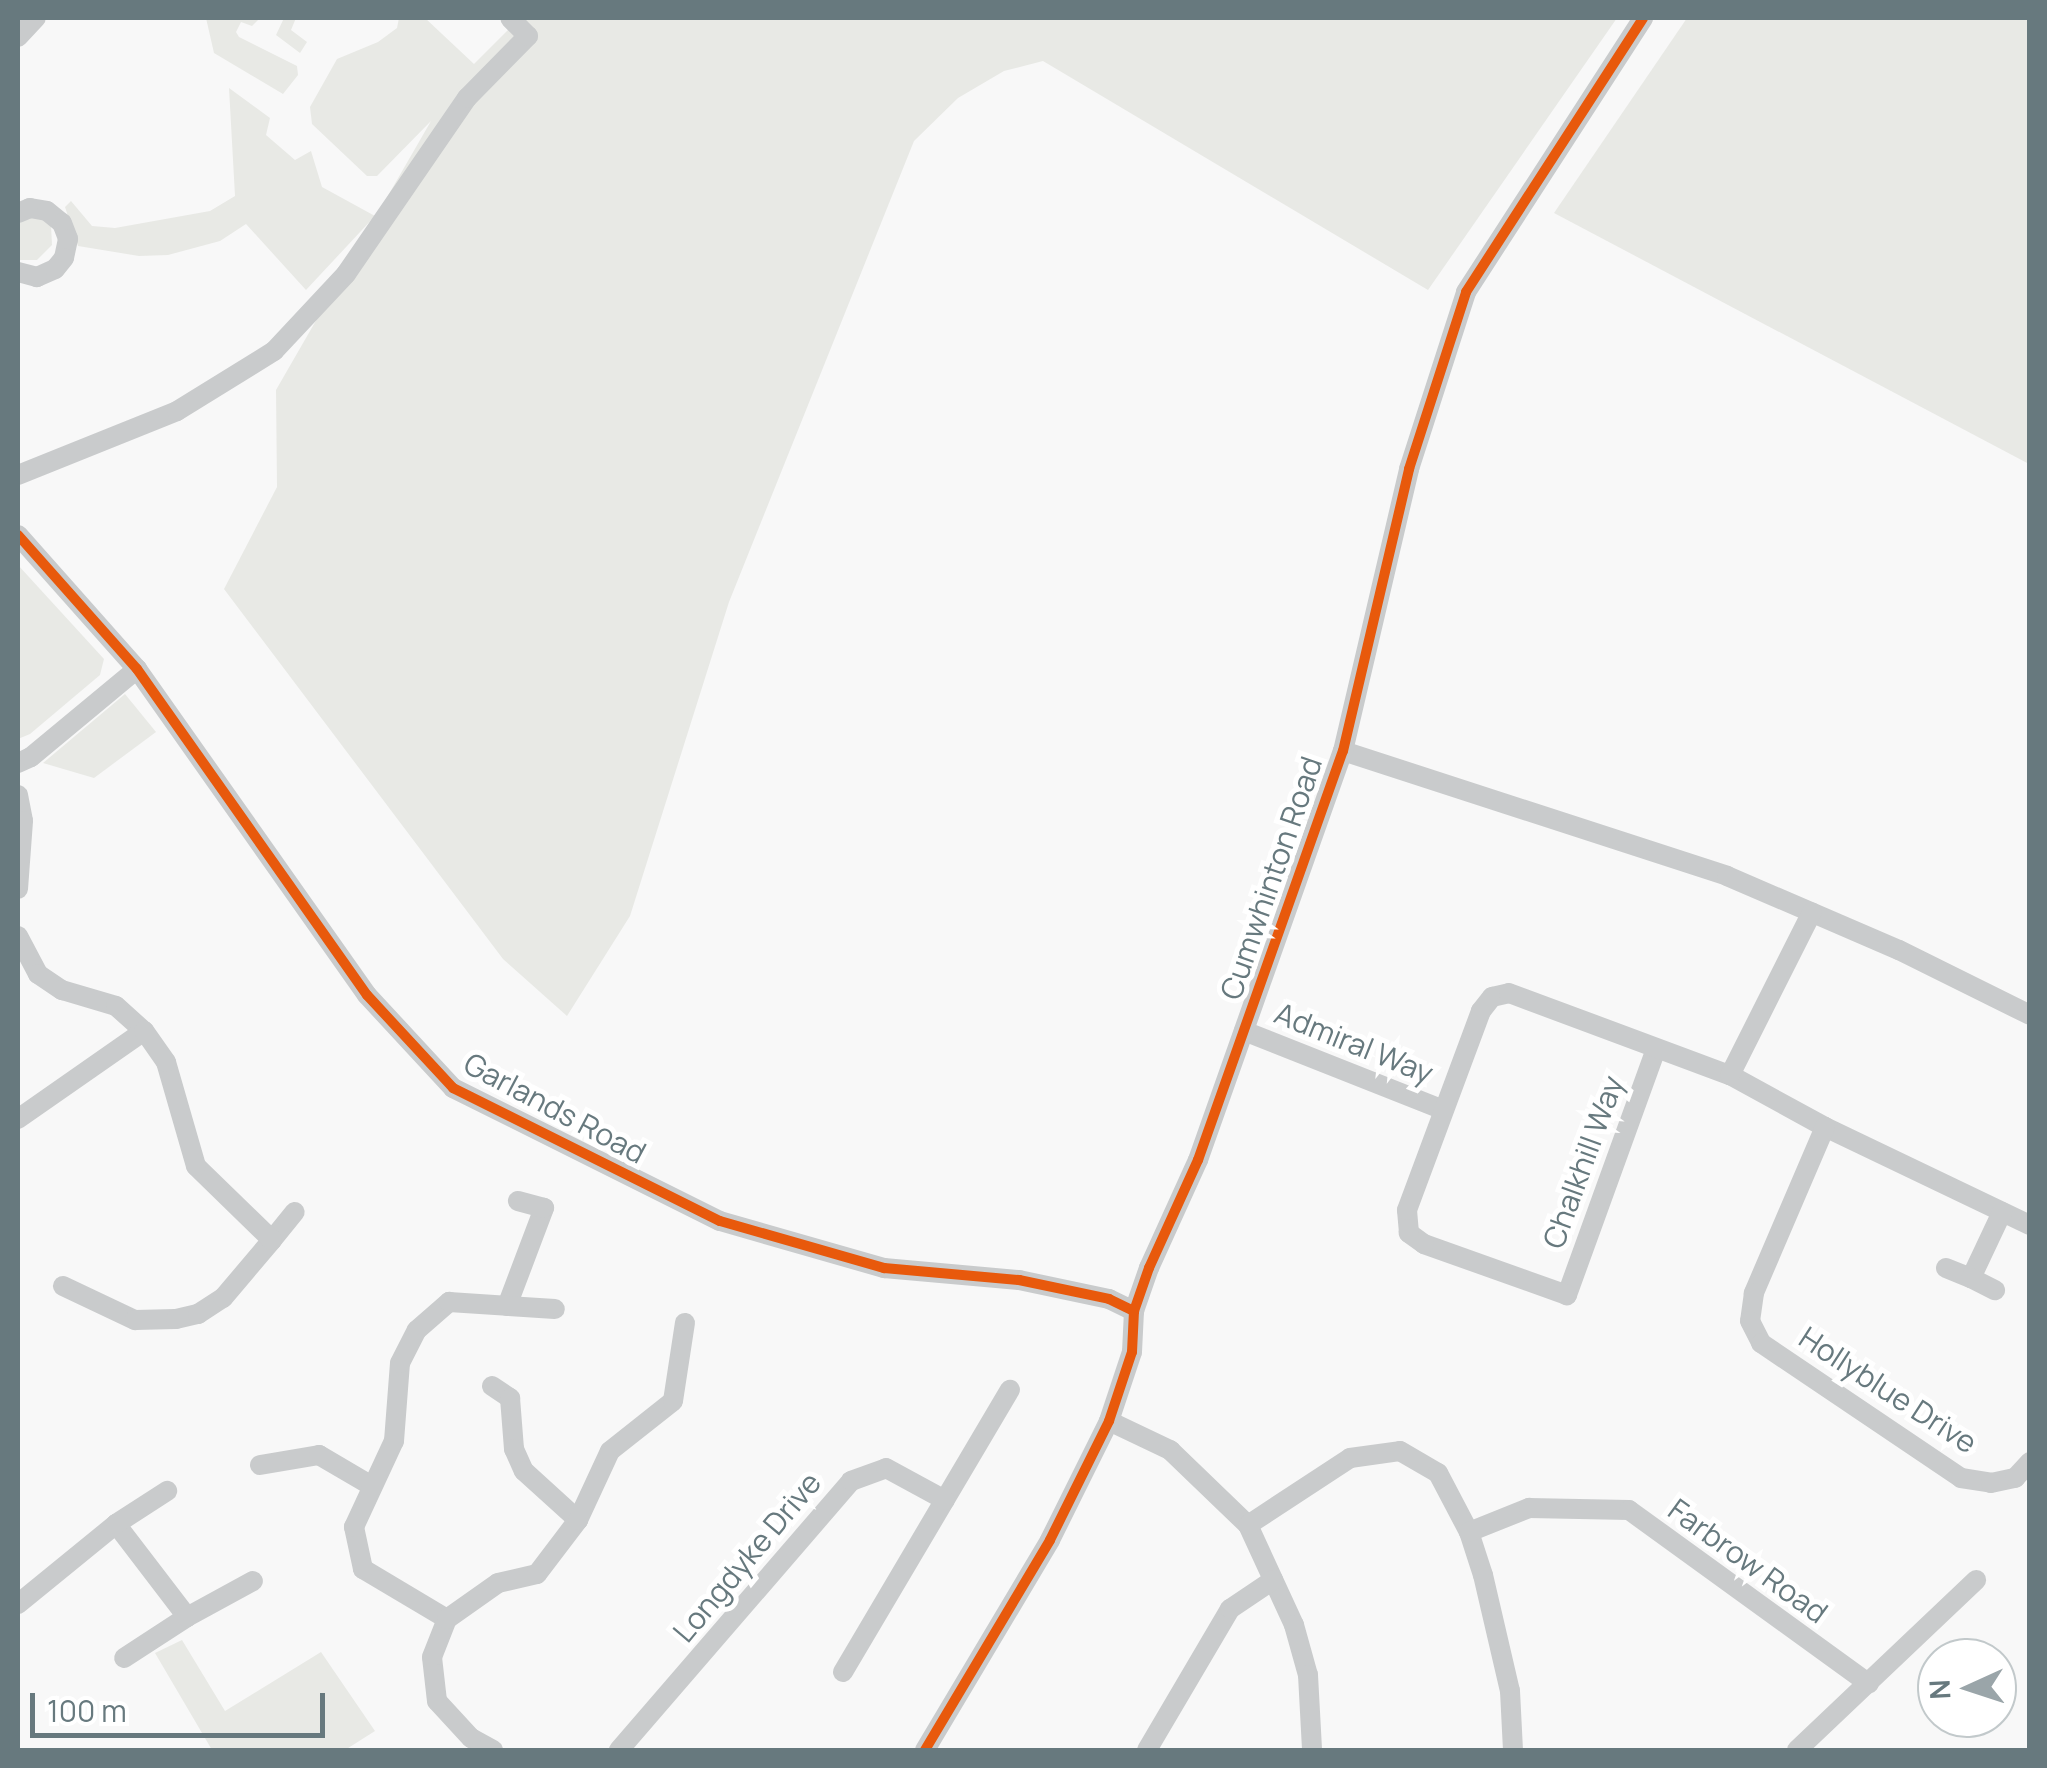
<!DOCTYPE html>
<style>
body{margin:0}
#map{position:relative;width:2047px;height:1768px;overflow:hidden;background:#f8f8f8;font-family:Manrope,sans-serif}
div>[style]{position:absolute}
.green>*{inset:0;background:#e8e9e5}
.minor>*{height:20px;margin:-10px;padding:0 10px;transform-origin:10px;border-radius:10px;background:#c9cbcc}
.cycleway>*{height:10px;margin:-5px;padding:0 5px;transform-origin:5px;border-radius:5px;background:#e8590c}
span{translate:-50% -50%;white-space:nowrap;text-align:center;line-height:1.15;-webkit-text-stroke:10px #fff;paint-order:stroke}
.street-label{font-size:30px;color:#67797e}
.frame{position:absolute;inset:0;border:20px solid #67797e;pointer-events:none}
.north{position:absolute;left:1917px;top:1638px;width:100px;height:100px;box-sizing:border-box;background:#fff;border:2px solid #c2c9cb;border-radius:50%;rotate:267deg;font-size:28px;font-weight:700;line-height:40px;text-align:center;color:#67797e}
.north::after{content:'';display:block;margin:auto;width:35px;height:45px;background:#9aa5a9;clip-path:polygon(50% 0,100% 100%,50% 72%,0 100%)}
.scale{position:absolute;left:30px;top:1693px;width:295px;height:45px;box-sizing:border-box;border:5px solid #67797e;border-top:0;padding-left:12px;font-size:30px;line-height:35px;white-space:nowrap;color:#67797e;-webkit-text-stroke:8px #fff;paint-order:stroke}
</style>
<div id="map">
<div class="green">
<i style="clip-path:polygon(206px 18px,260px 18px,252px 26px,241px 22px,236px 32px,239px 37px,297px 66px,298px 75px,283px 94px,214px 53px)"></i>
<i style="clip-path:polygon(284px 18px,296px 18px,291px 30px,307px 42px,300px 53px,276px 35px)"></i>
<i style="clip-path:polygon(399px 18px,425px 18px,474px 64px,509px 29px,528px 18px,1617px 18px,1428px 290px,1043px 61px,1004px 71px,958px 98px,914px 141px,729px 602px,630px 916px,567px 1016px,503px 959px,224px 589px,277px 487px,276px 390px,431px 121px,377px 176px,367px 176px,312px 124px,310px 107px,337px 59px,378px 42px,397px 28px)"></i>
<i style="clip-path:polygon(1687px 18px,2029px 18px,2029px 464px,1554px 213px)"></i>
<i style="clip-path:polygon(229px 88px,270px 118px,266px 135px,295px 160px,311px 151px,322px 187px,375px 216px,306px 290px,246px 224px,220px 241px,168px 255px,139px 256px,78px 246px,65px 207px,71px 201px,92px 226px,115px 228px,210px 211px,235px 196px)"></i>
<i style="clip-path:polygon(18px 208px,32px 208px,51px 225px,52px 245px,37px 260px,18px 260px)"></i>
<i style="clip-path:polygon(18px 565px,104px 659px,100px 675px,30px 734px,18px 739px)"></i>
<i style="clip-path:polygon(125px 694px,156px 732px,94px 778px,43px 763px)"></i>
<i style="clip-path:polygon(182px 1640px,225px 1711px,321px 1652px,375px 1731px,345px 1750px,212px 1750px,155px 1653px)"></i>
</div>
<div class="minor">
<i style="left:18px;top:37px;width:26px;rotate:-47deg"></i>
<i style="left:18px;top:213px;width:13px;rotate:-23deg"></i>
<i style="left:30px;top:208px;width:17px;rotate:10deg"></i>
<i style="left:47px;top:211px;width:19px;rotate:39deg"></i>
<i style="left:62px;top:223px;width:17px;rotate:69deg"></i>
<i style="left:68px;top:239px;width:19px;rotate:102deg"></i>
<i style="left:64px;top:258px;width:14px;rotate:129deg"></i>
<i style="left:55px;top:269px;width:20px;rotate:156deg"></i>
<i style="left:37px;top:277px;width:20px;rotate:-165deg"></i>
<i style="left:18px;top:475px;width:171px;rotate:-21.9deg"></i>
<i style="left:177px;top:411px;width:114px;rotate:-31.7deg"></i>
<i style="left:274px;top:351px;width:105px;rotate:-46.9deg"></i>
<i style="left:346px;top:274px;width:214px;rotate:-55.5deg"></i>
<i style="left:467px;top:98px;width:87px;rotate:-45.5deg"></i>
<i style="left:528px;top:36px;width:25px;rotate:-135deg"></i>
<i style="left:18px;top:535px;width:179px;rotate:48.4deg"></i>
<i style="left:137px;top:669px;width:399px;rotate:54.8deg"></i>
<i style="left:367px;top:995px;width:127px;rotate:47.2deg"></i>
<i style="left:453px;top:1088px;width:298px;rotate:26.5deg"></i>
<i style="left:720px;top:1221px;width:171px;rotate:16deg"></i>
<i style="left:884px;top:1268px;width:136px;rotate:5.1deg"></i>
<i style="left:1019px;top:1280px;width:92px;rotate:11.9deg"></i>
<i style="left:1109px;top:1299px;width:28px;rotate:26deg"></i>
<i style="left:1343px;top:751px;width:404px;rotate:18deg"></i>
<i style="left:1727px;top:876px;width:187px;rotate:23.3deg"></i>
<i style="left:1899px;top:950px;width:146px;rotate:26.4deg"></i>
<i style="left:18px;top:763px;width:14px;rotate:-25deg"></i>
<i style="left:31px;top:757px;width:138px;rotate:-39.7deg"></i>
<i style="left:18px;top:795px;width:26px;rotate:79deg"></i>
<i style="left:23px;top:821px;width:68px;rotate:94.2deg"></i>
<i style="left:18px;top:936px;width:43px;rotate:62.2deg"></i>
<i style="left:38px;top:974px;width:29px;rotate:34deg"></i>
<i style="left:62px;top:990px;width:56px;rotate:16.5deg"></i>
<i style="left:116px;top:1006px;width:38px;rotate:42deg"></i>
<i style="left:144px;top:1031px;width:154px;rotate:145.1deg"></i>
<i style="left:1244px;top:1031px;width:212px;rotate:21.6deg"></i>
<i style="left:1656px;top:1049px;width:262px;rotate:109.9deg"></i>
<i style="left:1567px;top:1295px;width:152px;rotate:-160.4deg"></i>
<i style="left:1424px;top:1244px;width:19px;rotate:-144deg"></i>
<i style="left:1409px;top:1233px;width:23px;rotate:-95deg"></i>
<i style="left:1407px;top:1210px;width:212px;rotate:-69.6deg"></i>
<i style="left:1481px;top:1011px;width:18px;rotate:-52deg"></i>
<i style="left:1492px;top:997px;width:17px;rotate:-13deg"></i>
<i style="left:1509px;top:993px;width:236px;rotate:20.4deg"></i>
<i style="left:1730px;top:1075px;width:108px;rotate:28.7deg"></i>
<i style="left:1825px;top:1127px;width:227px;rotate:25.6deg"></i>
<i style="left:1730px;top:1075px;width:182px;rotate:-63.3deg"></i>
<i style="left:1825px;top:1127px;width:181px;rotate:113.2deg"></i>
<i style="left:1754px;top:1293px;width:28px;rotate:98deg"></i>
<i style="left:1750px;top:1321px;width:25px;rotate:63deg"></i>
<i style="left:1761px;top:1343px;width:241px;rotate:34deg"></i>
<i style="left:1961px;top:1478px;width:30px;rotate:9deg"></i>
<i style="left:1991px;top:1483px;width:25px;rotate:-12deg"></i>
<i style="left:2015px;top:1478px;width:22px;rotate:-47deg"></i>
<i style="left:272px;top:1240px;width:36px;rotate:-51deg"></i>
<i style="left:1946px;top:1268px;width:27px;rotate:22deg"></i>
<i style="left:1971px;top:1278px;width:73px;rotate:-64.8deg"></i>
<i style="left:1971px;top:1278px;width:27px;rotate:27deg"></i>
<i style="left:63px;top:1286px;width:80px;rotate:25.3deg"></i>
<i style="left:135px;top:1320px;width:41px;rotate:-1.4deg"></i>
<i style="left:176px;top:1319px;width:23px;rotate:-13deg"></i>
<i style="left:198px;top:1314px;width:30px;rotate:-33deg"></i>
<i style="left:223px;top:1298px;width:76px;rotate:-49.8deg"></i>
<i style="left:272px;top:1240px;width:106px;rotate:-135.8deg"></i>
<i style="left:196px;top:1166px;width:108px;rotate:-106.1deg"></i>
<i style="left:166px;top:1062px;width:38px;rotate:-125deg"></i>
<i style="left:507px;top:1306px;width:105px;rotate:-69.3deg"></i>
<i style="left:544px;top:1208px;width:27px;rotate:-165deg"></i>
<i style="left:492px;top:1386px;width:22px;rotate:34deg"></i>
<i style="left:510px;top:1398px;width:51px;rotate:85.5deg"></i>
<i style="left:514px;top:1449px;width:24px;rotate:66deg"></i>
<i style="left:524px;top:1471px;width:73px;rotate:42.2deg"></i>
<i style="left:1109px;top:1421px;width:68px;rotate:25.4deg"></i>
<i style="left:1170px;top:1450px;width:108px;rotate:43.9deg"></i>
<i style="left:1248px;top:1525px;width:110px;rotate:65.3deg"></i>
<i style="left:1294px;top:1625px;width:52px;rotate:74.4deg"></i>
<i style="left:1308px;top:1675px;width:75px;rotate:86.9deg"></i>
<i style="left:260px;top:1465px;width:60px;rotate:-9.6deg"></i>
<i style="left:319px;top:1455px;width:61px;rotate:30.3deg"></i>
<i style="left:116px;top:1524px;width:117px;rotate:52.6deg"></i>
<i style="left:187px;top:1617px;width:75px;rotate:146.9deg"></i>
<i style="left:1248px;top:1525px;width:122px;rotate:-33.3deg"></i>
<i style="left:1350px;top:1458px;width:50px;rotate:-8deg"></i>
<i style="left:1400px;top:1451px;width:44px;rotate:30.1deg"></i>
<i style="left:1438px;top:1473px;width:67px;rotate:62.3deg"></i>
<i style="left:1469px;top:1532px;width:45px;rotate:72deg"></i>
<i style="left:1483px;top:1575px;width:119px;rotate:76.9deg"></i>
<i style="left:1510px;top:1691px;width:59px;rotate:87.1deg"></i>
<i style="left:1469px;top:1532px;width:65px;rotate:-21.8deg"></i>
<i style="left:1529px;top:1508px;width:100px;rotate:1.1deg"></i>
<i style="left:1629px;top:1510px;width:296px;rotate:35.9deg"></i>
<i style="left:18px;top:1604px;width:127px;rotate:-39.2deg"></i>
<i style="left:116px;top:1524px;width:61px;rotate:-32.9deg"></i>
<i style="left:187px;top:1617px;width:75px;rotate:-28.6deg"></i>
<i style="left:447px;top:1619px;width:98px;rotate:-149.2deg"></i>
<i style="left:363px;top:1569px;width:43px;rotate:-102.1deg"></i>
<i style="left:354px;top:1527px;width:95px;rotate:-65.1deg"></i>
<i style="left:394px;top:1441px;width:78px;rotate:-85.6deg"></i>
<i style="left:400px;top:1363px;width:37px;rotate:-63deg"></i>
<i style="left:417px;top:1330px;width:43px;rotate:-41.2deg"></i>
<i style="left:449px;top:1302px;width:106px;rotate:3.8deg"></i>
<i style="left:843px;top:1672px;width:328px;rotate:-59.4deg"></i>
<i style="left:493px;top:1750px;width:25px;rotate:-151deg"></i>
<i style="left:471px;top:1738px;width:50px;rotate:-132.6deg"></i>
<i style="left:437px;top:1701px;width:44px;rotate:-96.5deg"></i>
<i style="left:432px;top:1657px;width:41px;rotate:-68.5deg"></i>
<i style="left:447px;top:1619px;width:62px;rotate:-35.2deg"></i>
<i style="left:498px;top:1583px;width:40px;rotate:-13deg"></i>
<i style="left:537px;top:1574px;width:68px;rotate:-52.8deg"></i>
<i style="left:578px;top:1520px;width:76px;rotate:-65.1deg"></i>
<i style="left:610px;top:1451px;width:80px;rotate:-38.4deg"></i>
<i style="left:673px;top:1401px;width:79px;rotate:-81.3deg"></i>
<i style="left:619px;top:1750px;width:355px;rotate:-49.2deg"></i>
<i style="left:851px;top:1481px;width:37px;rotate:-20deg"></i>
<i style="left:886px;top:1468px;width:67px;rotate:28.5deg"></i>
<i style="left:925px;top:1750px;width:244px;rotate:-59.2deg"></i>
<i style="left:1050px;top:1540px;width:133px;rotate:-63.6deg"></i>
<i style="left:1109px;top:1421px;width:73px;rotate:-71.6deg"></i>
<i style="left:1132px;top:1352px;width:41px;rotate:-87.2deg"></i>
<i style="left:1134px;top:1311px;width:46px;rotate:-70.8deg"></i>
<i style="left:1149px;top:1268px;width:119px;rotate:-65.6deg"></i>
<i style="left:1198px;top:1160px;width:434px;rotate:-70.5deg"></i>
<i style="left:1343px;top:751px;width:290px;rotate:-76.8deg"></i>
<i style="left:1409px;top:469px;width:186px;rotate:-72.1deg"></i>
<i style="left:1466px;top:292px;width:326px;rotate:-57.1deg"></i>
<i style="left:1147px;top:1750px;width:164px;rotate:-59.5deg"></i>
<i style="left:1230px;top:1609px;width:52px;rotate:-34deg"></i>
<i style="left:1797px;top:1750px;width:247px;rotate:-43.5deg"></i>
</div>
<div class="cycleway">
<i style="left:18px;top:535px;width:179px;rotate:48.4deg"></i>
<i style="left:137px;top:669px;width:399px;rotate:54.8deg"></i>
<i style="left:367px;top:995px;width:127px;rotate:47.2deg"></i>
<i style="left:453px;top:1088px;width:298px;rotate:26.5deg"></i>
<i style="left:720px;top:1221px;width:171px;rotate:16deg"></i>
<i style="left:884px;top:1268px;width:136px;rotate:5.1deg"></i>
<i style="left:1019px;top:1280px;width:92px;rotate:11.9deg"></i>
<i style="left:1109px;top:1299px;width:28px;rotate:26deg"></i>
<i style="left:925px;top:1750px;width:244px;rotate:-59.2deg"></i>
<i style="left:1050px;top:1540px;width:133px;rotate:-63.6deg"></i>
<i style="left:1109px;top:1421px;width:73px;rotate:-71.6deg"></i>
<i style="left:1132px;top:1352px;width:41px;rotate:-87.2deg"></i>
<i style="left:1134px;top:1311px;width:46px;rotate:-70.8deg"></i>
<i style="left:1149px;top:1268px;width:119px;rotate:-65.6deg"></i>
<i style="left:1198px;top:1160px;width:434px;rotate:-70.5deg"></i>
<i style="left:1343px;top:751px;width:290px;rotate:-76.8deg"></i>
<i style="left:1409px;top:469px;width:186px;rotate:-72.1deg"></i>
<i style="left:1466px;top:292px;width:326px;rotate:-57.1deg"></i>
</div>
<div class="street-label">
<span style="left:1271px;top:878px;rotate:-71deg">Cumwhinton Road</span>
<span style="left:1354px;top:1043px;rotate:22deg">Admiral Way</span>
<span style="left:555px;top:1108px;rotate:28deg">Garlands Road</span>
<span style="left:1583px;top:1162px;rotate:-70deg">Chalkhill Way</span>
<span style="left:1888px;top:1390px;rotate:33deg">Hollyblue Drive</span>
<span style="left:747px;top:1557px;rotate:-50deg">Longdyke Drive</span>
<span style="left:1748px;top:1561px;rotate:36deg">Farbrow Road</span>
</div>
<div class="frame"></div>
<div class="north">N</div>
<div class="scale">100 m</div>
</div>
